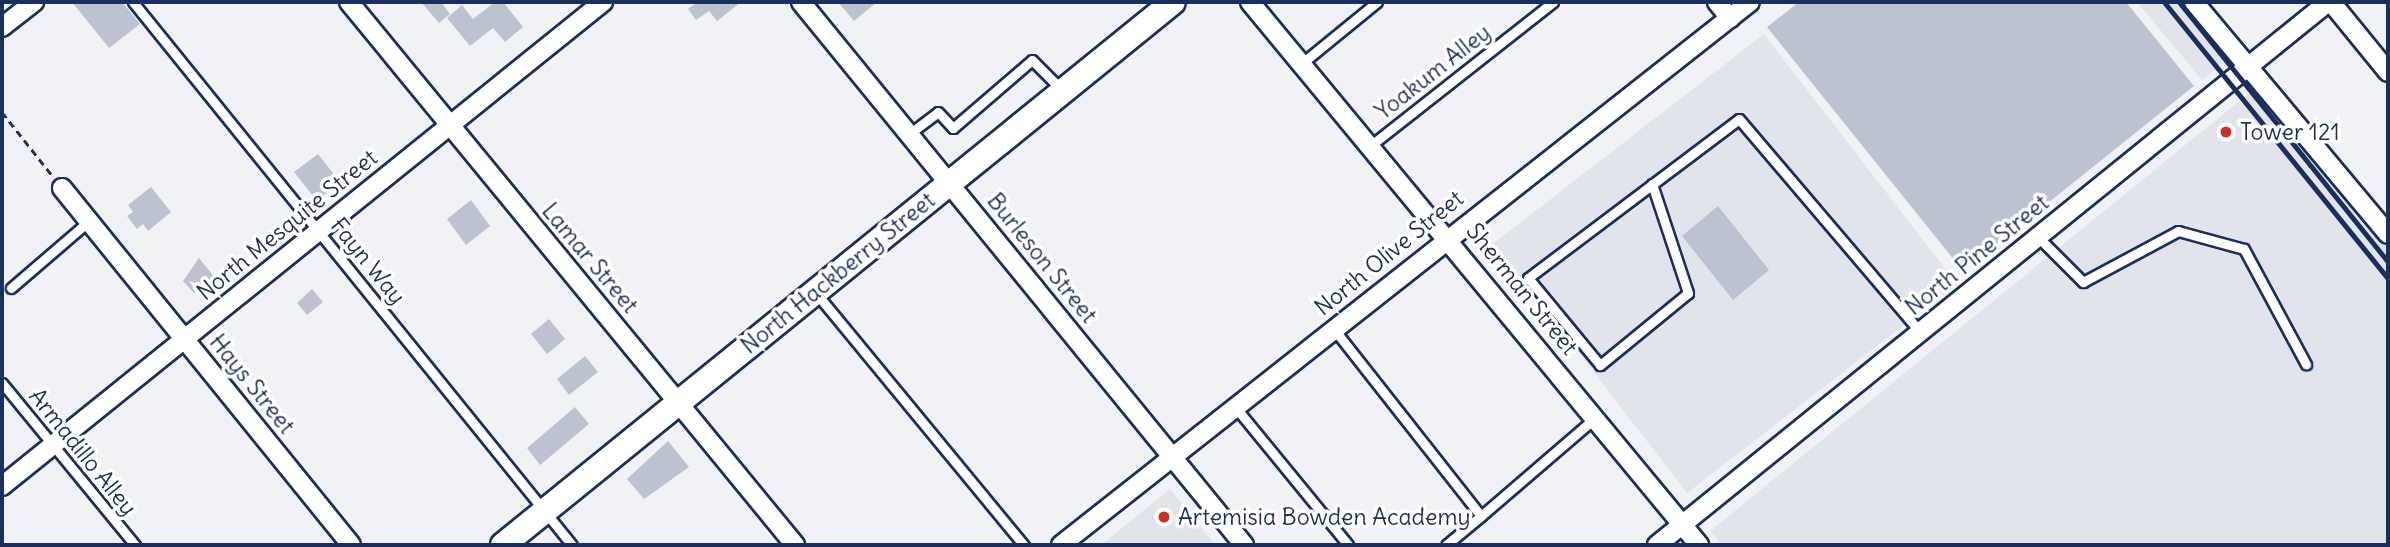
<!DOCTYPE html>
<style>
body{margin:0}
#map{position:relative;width:2390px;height:547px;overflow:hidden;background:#f1f2f5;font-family:Delius,sans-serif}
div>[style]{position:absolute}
.built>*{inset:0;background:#e1e4ea}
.building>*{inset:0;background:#bcc2d0}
.path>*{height:2.5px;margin-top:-1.25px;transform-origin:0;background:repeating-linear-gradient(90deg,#1b2f5e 0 7px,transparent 0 12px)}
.roads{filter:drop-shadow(2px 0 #1b2f5e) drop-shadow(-2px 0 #1b2f5e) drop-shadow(0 2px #1b2f5e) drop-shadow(0 -2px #1b2f5e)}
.service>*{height:9px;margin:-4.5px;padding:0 4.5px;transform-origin:4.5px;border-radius:4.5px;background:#fff}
.minor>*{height:18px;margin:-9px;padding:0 9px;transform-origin:9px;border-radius:9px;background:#fff}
.secondary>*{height:24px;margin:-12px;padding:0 12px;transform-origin:12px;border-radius:12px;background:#fff}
.rail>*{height:5px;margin:-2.5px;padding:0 2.5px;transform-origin:2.5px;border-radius:2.5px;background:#1b2f5e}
.dots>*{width:19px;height:19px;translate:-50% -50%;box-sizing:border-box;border:4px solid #fff;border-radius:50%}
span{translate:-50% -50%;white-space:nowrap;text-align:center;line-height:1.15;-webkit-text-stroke:7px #fff;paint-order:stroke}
.street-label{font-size:23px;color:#1b2f5e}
.poi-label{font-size:23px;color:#1b2f5e}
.left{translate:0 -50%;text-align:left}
.frame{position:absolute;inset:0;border:4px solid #1b2f5e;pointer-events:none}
</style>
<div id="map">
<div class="built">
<i style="clip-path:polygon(2137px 2px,2188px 2px,2232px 56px,2202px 80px)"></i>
<i style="clip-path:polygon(1764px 34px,1957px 284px,1687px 493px,1494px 243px)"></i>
<i style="clip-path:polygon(2258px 86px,2388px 247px,2388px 545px,1722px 545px,1710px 531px)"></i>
<i style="clip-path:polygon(1170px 489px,1215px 545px,1100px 545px,1101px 545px)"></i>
</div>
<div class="building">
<i style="clip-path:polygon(72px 2px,122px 2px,140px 24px,109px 48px)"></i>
<i style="clip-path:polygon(421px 2px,441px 2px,450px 14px,439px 23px)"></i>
<i style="clip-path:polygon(495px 2px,503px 2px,523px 27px,505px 42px,493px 28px,470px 46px,447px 18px,462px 5px,473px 19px)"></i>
<i style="clip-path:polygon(698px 2px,741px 2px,717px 21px,709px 11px,696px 20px,688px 9px)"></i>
<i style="clip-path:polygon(838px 2px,877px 2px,854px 21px)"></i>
<i style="clip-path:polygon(1799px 2px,2126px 2px,2194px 86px,1963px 271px,1767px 27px)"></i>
<i style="clip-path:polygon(318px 154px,340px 182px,317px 201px,294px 172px)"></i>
<i style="clip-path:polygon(151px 187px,171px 212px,148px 231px,143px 224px,137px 229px,127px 216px,133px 212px,128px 205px)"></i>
<i style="clip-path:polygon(471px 200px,490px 226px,466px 245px,447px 219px)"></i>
<i style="clip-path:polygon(1718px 206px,1769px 270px,1733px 300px,1682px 236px)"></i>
<i style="clip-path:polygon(199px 258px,224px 289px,216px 296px,206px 286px,194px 293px,183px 281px)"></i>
<i style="clip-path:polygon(312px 289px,323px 302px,307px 315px,297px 303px)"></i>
<i style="clip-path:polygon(549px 319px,565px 339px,547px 354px,531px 334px)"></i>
<i style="clip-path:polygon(585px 356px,598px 372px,569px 395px,557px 379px)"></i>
<i style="clip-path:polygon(575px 407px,589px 424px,540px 465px,527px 448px)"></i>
<i style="clip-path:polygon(668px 441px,689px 467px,644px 499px,627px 479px)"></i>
</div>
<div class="path">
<i style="left:2px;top:112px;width:80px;rotate:51.6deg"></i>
</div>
<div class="roads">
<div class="service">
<i style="left:133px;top:2px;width:698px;rotate:51.05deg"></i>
<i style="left:1301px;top:64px;width:98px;rotate:-39.2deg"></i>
<i style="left:909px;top:134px;width:36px;rotate:-37deg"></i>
<i style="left:938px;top:112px;width:22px;rotate:47deg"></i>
<i style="left:953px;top:128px;width:104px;rotate:-40.7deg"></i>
<i style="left:1032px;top:60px;width:42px;rotate:45deg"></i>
<i style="left:1370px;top:146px;width:233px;rotate:-38.2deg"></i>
<i style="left:1652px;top:184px;width:115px;rotate:71.7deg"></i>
<i style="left:1688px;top:293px;width:114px;rotate:140.7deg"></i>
<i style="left:1600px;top:365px;width:113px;rotate:-129.6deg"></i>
<i style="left:1528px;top:278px;width:264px;rotate:-37deg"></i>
<i style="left:1739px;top:119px;width:281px;rotate:49.6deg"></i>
<i style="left:2038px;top:237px;width:64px;rotate:45deg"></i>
<i style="left:2083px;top:282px;width:108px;rotate:-28.2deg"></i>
<i style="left:2178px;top:231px;width:68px;rotate:15.3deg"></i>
<i style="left:2244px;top:249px;width:131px;rotate:61.7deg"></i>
<i style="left:11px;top:288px;width:103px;rotate:-40.7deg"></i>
<i style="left:816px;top:293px;width:327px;rotate:50.5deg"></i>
<i style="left:1333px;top:328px;width:239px;rotate:51.8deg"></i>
<i style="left:1481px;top:516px;width:45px;rotate:140.4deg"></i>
<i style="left:2px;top:383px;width:210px;rotate:50.6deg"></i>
<i style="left:1236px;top:408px;width:177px;rotate:50.7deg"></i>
<i style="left:1481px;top:516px;width:150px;rotate:-40.7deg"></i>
</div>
<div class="minor">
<i style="left:349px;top:2px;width:703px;rotate:50.6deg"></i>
<i style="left:801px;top:2px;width:701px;rotate:50.79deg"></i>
<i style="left:1250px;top:2px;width:705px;rotate:50.41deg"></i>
<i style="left:1717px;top:2px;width:21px;rotate:51deg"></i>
<i style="left:2194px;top:2px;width:302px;rotate:50.1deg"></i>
<i style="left:2331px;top:2px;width:90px;rotate:50.8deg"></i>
<i style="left:2px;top:27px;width:41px;rotate:-38deg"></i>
<i style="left:62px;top:188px;width:459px;rotate:51deg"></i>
<i style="left:2px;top:486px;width:772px;rotate:-38.85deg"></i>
<i style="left:1061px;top:545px;width:877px;rotate:-38.24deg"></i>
<i style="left:1657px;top:545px;width:863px;rotate:-38.98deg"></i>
</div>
<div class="secondary">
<i style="left:503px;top:545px;width:862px;rotate:-39.02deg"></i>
</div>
</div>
<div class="rail">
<i style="left:2164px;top:2px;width:356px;rotate:51deg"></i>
<i style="left:2179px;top:2px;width:334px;rotate:51.2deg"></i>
</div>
<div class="dots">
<i style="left:2226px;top:132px;background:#c8321e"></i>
<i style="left:1164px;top:517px;background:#c8321e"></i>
</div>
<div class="street-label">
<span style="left:1433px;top:72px;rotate:-38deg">Yoakum Alley</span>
<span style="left:287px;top:225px;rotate:-39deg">North Mesquite Street</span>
<span style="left:1389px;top:253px;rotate:-39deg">North Olive Street</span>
<span style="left:1977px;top:255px;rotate:-39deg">North Pine Street</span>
<span style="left:590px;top:258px;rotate:50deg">Lamar Street</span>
<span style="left:1042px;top:258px;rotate:51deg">Burleson Street</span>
<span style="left:368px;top:261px;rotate:51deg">Fayn Way</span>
<span style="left:838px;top:273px;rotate:-39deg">North Hackberry Street</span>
<span style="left:1522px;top:289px;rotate:51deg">Sherman Street</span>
<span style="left:252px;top:384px;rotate:51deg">Hays Street</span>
<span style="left:83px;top:452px;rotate:51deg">Armadillo Alley</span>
</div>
<div class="poi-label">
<span class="left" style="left:2240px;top:132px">Tower 121</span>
<span class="left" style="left:1178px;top:517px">Artemisia Bowden Academy</span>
</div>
<div class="frame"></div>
</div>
